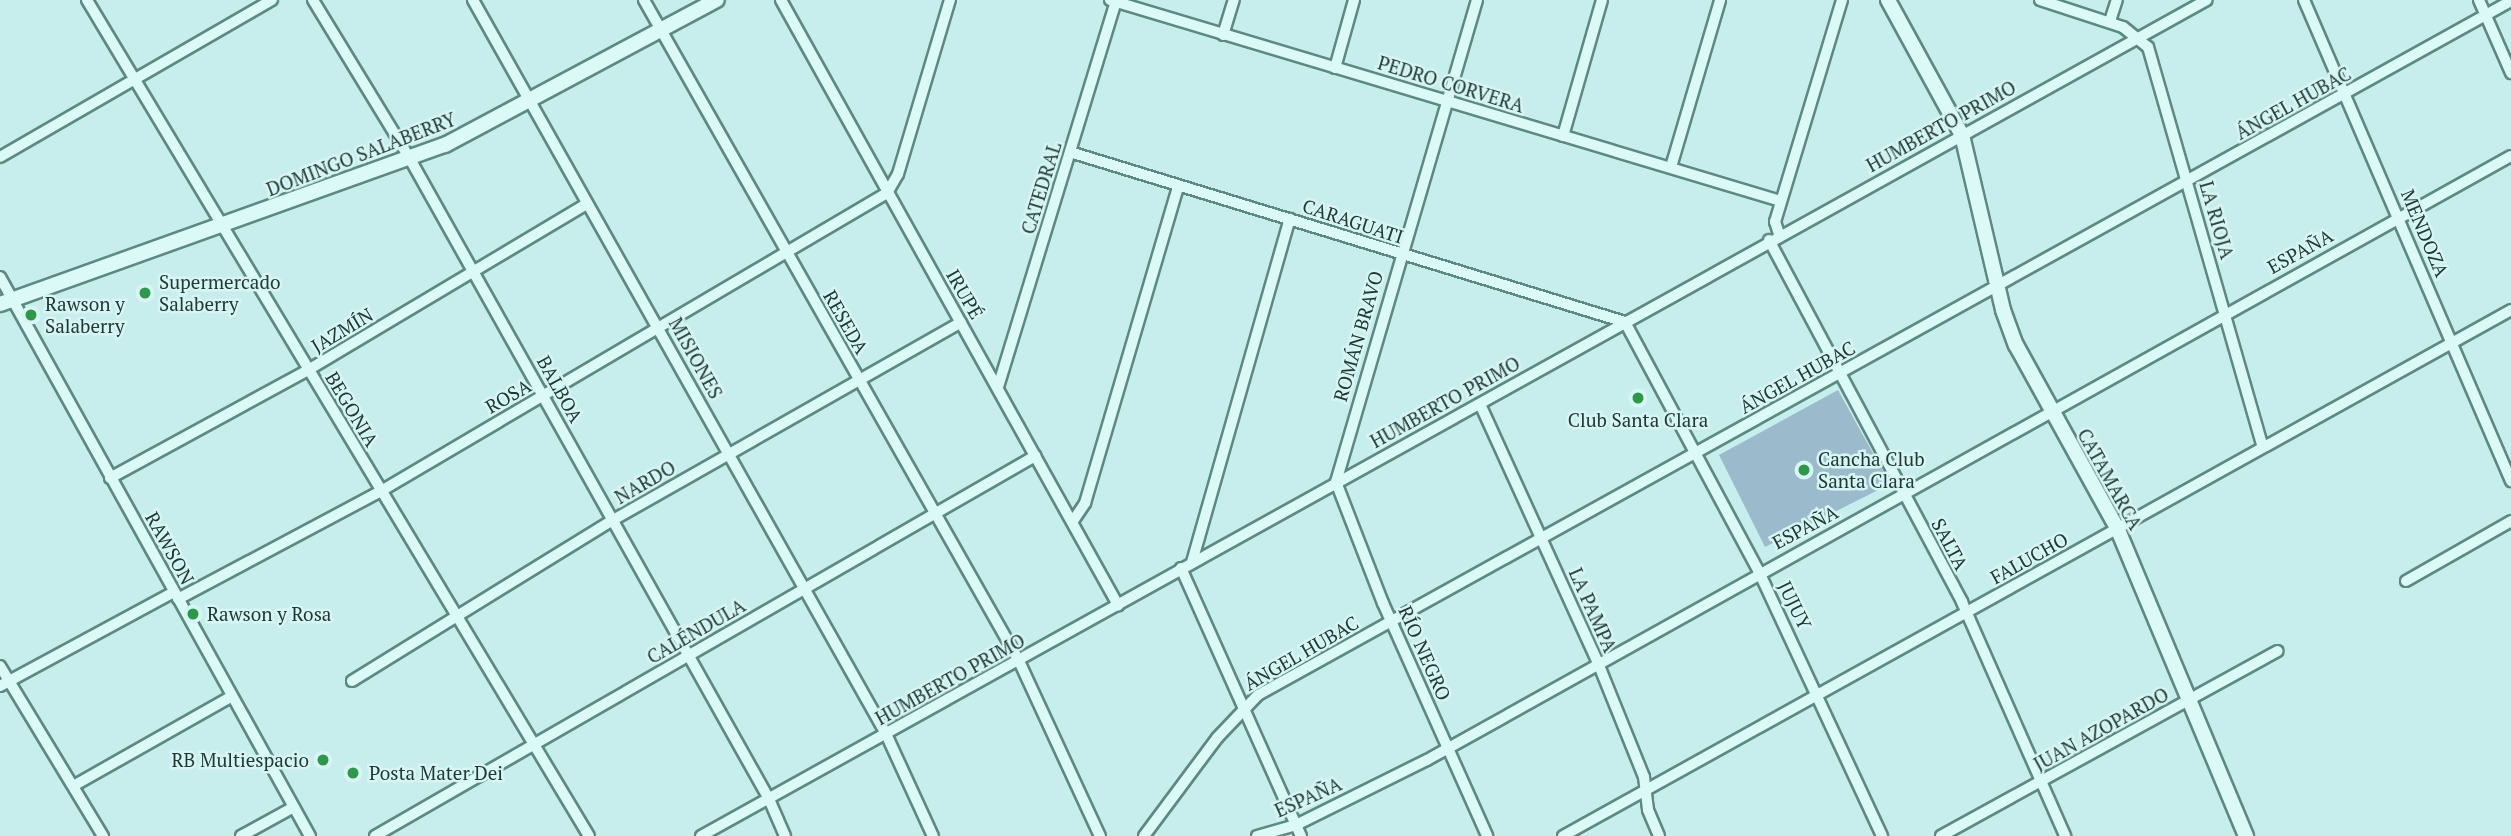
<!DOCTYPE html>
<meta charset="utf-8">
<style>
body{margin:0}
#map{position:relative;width:2511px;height:836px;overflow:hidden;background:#c7eeec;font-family:"PT Serif",serif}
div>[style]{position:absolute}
.green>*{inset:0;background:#9bbacc}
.roads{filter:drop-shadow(2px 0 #5c8a80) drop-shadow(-2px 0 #5c8a80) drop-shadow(0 2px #5c8a80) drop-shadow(0 -2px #5c8a80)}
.minor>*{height:10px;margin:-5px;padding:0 5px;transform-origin:5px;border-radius:5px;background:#daf9f7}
.tertiary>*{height:14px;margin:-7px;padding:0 7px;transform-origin:7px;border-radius:7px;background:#daf9f7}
.dots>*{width:19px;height:19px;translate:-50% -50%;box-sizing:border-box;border:4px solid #d7f5f4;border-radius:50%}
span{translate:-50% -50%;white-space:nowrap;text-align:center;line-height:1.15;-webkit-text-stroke:5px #d7f5f4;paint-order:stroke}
.street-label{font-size:19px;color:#203a33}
.poi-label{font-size:19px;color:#203a33}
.left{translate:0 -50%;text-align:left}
.right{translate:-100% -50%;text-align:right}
</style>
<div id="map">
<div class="green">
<i style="clip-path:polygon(1838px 390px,1890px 484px,1765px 547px,1719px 455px)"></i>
</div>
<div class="roads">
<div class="minor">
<i style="left:87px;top:0;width:975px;rotate:59.02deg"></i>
<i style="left:313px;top:0;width:186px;rotate:58.6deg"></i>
<i style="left:410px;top:159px;width:734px;rotate:60.71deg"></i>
<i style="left:769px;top:799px;width:40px;rotate:66.6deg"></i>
<i style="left:473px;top:0;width:842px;rotate:60.63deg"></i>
<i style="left:886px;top:734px;width:112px;rotate:65.3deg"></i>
<i style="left:644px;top:0;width:760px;rotate:60.43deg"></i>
<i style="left:1019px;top:661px;width:193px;rotate:65.2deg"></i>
<i style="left:781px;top:0;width:693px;rotate:60.88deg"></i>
<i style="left:1110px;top:0;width:700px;rotate:16.68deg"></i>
<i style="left:1477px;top:0;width:502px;rotate:106.31deg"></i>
<i style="left:1336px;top:482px;width:130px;rotate:68.8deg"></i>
<i style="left:1383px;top:603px;width:255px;rotate:65.9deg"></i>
<i style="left:2040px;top:0;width:87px;rotate:18deg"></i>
<i style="left:2123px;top:27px;width:32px;rotate:39deg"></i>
<i style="left:2148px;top:47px;width:416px;rotate:74deg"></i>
<i style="left:2304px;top:0;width:524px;rotate:66.72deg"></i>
<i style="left:2479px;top:0;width:80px;rotate:66.3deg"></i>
<i style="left:2110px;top:21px;width:22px;rotate:-72deg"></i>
<i style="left:1223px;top:35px;width:37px;rotate:-73deg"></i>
<i style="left:1335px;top:68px;width:71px;rotate:-74.4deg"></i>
<i style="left:1563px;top:136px;width:141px;rotate:-74deg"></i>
<i style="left:1070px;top:152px;width:580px;rotate:17.03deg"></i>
<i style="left:1625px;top:322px;width:284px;rotate:61.8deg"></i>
<i style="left:1759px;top:572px;width:291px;rotate:65deg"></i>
<i style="left:0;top:157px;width:314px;rotate:-30deg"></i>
<i style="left:1671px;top:167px;width:174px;rotate:-73.6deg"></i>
<i style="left:1779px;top:234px;width:13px;rotate:-108deg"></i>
<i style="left:1775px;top:222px;width:232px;rotate:-73.2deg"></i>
<i style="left:1769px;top:240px;width:410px;rotate:61.9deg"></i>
<i style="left:1962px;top:602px;width:256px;rotate:66.2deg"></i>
<i style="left:0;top:277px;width:639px;rotate:60.99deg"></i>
<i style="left:998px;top:387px;width:405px;rotate:-73deg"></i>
<i style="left:1480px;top:404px;width:285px;rotate:65.5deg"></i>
<i style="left:1598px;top:663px;width:123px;rotate:68deg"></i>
<i style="left:1644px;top:777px;width:33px;rotate:83deg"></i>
<i style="left:1648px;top:810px;width:28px;rotate:67deg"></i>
<i style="left:110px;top:478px;width:226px;rotate:-28.6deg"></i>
<i style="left:308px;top:370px;width:325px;rotate:-30.8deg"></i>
<i style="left:1073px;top:521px;width:22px;rotate:-56deg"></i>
<i style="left:1085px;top:503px;width:330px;rotate:-73.6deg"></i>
<i style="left:1192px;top:562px;width:357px;rotate:-74.1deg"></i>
<i style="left:1181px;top:568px;width:294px;rotate:65.9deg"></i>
<i style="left:2406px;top:581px;width:121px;rotate:-29.7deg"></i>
<i style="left:178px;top:599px;width:230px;rotate:-28deg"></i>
<i style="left:381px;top:491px;width:587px;rotate:-30.5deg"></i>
<i style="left:887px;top:193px;width:22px;rotate:-60deg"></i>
<i style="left:898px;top:174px;width:182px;rotate:-73.4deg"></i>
<i style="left:0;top:666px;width:199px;rotate:58.8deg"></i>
<i style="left:352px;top:681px;width:307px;rotate:-31.7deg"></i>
<i style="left:613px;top:520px;width:400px;rotate:-29.6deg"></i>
<i style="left:0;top:686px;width:198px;rotate:-28.4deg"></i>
<i style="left:75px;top:785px;width:180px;rotate:-29.5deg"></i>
<i style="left:241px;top:836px;width:60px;rotate:-28.7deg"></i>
<i style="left:375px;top:836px;width:762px;rotate:-29.93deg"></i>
<i style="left:701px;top:836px;width:1722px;rotate:-29.04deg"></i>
<i style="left:1144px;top:836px;width:122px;rotate:-53.3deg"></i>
<i style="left:1217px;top:738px;width:59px;rotate:-46.4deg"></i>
<i style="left:1258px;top:695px;width:1432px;rotate:-28.98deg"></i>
<i style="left:1257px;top:836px;width:41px;rotate:-15.8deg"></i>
<i style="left:1296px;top:825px;width:146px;rotate:-26.4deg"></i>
<i style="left:1427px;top:760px;width:1241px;rotate:-29.13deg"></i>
<i style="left:1563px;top:836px;width:1084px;rotate:-29.02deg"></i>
<i style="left:1941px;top:836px;width:384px;rotate:-28.8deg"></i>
</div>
<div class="tertiary">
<i style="left:1888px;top:0;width:154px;rotate:61.3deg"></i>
<i style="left:1962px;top:135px;width:180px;rotate:76.8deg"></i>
<i style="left:2003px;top:310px;width:37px;rotate:70deg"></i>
<i style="left:2016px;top:345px;width:211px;rotate:61.1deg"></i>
<i style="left:2118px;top:530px;width:332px;rotate:67.3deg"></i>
<i style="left:0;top:304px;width:473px;rotate:-19.7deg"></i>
<i style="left:445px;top:145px;width:308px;rotate:-28.1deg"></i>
</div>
</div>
<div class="dots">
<i style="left:145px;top:293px;background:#2d9847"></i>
<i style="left:31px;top:315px;background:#2d9847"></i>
<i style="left:1638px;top:398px;background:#2d9847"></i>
<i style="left:1804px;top:470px;background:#2d9847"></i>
<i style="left:193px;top:614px;background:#2d9847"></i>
<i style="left:323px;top:760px;background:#2d9847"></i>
<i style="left:353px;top:773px;background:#2d9847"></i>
</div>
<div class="street-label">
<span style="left:1451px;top:84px;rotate:17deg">PEDRO CORVERA</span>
<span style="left:2293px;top:103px;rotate:-29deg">ÁNGEL HUBAC</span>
<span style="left:1941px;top:126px;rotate:-29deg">HUMBERTO PRIMO</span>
<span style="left:361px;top:154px;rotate:-21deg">DOMINGO SALABERRY</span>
<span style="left:1041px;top:188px;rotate:-73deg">CATEDRAL</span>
<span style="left:2217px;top:220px;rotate:74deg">LA RIOJA</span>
<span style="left:1353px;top:221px;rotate:18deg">CARAGUATI</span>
<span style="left:2425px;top:233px;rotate:67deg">MENDOZA</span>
<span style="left:2300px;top:251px;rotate:-29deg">ESPAÑA</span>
<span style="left:965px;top:294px;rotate:60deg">IRUPÉ</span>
<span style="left:846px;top:322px;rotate:60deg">RESEDA</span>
<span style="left:342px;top:330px;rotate:-31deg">JAZMÍN</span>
<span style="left:1358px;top:336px;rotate:-74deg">ROMÁN BRAVO</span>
<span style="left:696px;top:358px;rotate:61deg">MISIONES</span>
<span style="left:1797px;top:377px;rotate:-29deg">ÁNGEL HUBAC</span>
<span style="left:560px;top:389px;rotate:61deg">BALBOA</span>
<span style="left:508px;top:396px;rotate:-30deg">ROSA</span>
<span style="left:1445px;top:402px;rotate:-29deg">HUMBERTO PRIMO</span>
<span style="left:352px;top:409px;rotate:59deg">BEGONIA</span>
<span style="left:2110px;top:479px;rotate:61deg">CATAMARCA</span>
<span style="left:645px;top:482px;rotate:-30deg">NARDO</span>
<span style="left:1805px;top:527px;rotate:-28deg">ESPAÑA</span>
<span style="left:1950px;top:544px;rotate:62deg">SALTA</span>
<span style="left:170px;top:548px;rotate:61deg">RAWSON</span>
<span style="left:2029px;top:558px;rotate:-29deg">FALUCHO</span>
<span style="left:1795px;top:605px;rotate:64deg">JUJUY</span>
<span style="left:1593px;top:610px;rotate:66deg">LA PAMPA</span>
<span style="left:696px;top:631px;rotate:-30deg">CALÉNDULA</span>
<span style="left:1301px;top:653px;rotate:-30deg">ÁNGEL HUBAC</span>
<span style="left:1425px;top:653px;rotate:66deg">RÍO NEGRO</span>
<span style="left:950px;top:679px;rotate:-29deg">HUMBERTO PRIMO</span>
<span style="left:2101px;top:729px;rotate:-29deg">JUAN AZOPARDO</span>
<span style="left:1308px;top:797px;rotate:-24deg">ESPAÑA</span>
</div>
<div class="poi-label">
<span class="left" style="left:159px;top:293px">Supermercado<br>Salaberry</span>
<span class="left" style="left:45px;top:315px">Rawson y<br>Salaberry</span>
<span style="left:1638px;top:420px">Club Santa Clara</span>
<span class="left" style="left:1818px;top:470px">Cancha Club<br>Santa Clara</span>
<span class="left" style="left:207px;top:614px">Rawson y Rosa</span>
<span class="right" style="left:309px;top:760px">RB Multiespacio</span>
<span class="left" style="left:369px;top:773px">Posta Mater Dei</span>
</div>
</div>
